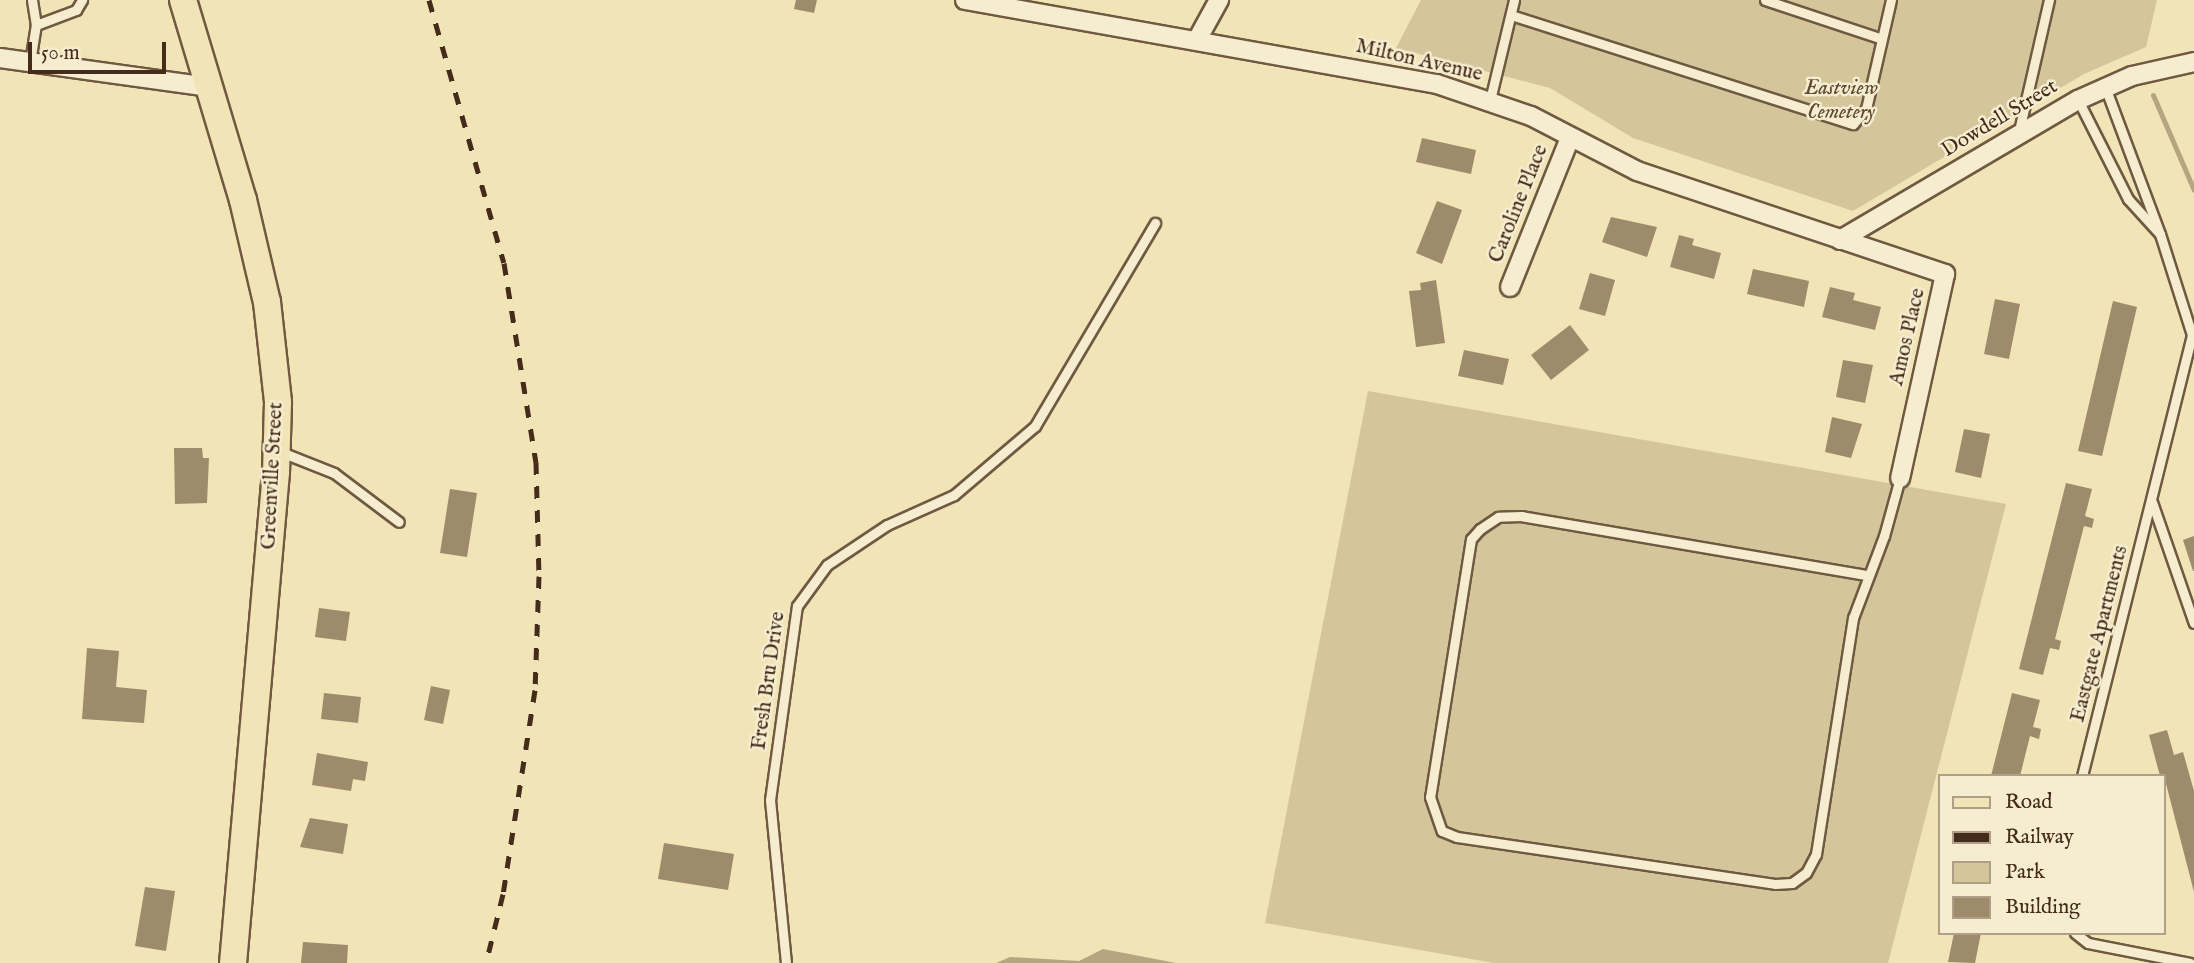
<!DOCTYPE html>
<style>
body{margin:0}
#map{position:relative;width:2194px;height:963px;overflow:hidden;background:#f1e4b6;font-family:"IM FELL English",serif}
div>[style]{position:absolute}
.green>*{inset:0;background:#d4c59b}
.water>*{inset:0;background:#b6a581}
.stream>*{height:5px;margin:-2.5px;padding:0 2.5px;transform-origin:2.5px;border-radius:2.5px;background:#b6a581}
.building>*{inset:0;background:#9e8b6b}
.roads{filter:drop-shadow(2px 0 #6f5941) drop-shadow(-2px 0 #6f5941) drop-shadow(0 2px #6f5941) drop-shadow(0 -2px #6f5941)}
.lane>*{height:9px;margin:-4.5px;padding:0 4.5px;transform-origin:4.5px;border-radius:4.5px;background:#f6edd0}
.street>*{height:18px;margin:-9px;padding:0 9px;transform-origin:9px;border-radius:9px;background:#f6edd0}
.primary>*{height:26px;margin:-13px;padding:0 13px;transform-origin:13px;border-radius:13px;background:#f1e4b6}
.rail>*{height:5px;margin-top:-2.5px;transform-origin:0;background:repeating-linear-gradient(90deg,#442b1a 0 12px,transparent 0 24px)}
span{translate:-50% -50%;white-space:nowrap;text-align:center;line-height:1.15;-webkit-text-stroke:5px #f6edd0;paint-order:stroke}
.street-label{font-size:21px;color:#442b1a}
.park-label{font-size:21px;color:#614a34;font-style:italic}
.legend{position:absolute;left:1938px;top:774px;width:228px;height:161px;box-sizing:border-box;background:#f6edd0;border:2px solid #af9f87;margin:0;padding:9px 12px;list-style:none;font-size:21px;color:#442b1a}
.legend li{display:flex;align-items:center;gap:14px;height:35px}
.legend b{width:35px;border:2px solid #af9f87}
.scale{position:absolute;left:28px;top:42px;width:138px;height:32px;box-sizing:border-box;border:4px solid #442b1a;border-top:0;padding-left:9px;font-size:21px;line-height:24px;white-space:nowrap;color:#442b1a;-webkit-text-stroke:5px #f6edd0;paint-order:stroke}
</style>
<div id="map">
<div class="green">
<i style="clip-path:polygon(1421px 0,2157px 0,2146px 47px,2084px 74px,1853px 211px,1633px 138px,1550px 88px,1396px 48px)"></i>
<i style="clip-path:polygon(1368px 391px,2006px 504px,1888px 963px,1494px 963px,1265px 923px)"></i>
</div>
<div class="water">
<i style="clip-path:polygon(1103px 949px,1176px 963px,996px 963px,1010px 957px,1079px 961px)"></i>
</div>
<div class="stream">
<i style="left:2153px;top:95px;width:103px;rotate:66.7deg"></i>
</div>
<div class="building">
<i style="clip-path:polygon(796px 0,817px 0,814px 13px,794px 9px)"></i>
<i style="clip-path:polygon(1422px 138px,1476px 150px,1471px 174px,1416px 162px)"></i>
<i style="clip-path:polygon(1437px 201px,1462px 210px,1442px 264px,1416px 253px)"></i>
<i style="clip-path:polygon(1611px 217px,1657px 227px,1647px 257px,1602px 242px)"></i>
<i style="clip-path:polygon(1679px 235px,1694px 239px,1692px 245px,1721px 253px,1714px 279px,1670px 267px)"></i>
<i style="clip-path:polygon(1753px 269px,1809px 281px,1804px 307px,1747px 294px)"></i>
<i style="clip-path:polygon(1590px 273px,1615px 280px,1605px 316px,1579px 309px)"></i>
<i style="clip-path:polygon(1436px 280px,1445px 343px,1416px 347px,1409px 291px,1421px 290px,1420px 283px)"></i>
<i style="clip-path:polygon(1830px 287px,1855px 293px,1853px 300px,1881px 307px,1875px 330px,1822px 317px)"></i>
<i style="clip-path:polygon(1995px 299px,2020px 304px,2009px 359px,1984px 354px)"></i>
<i style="clip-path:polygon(2113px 301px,2137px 307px,2102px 456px,2078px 451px)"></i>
<i style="clip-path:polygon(1570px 325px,1589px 350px,1551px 380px,1531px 355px)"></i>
<i style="clip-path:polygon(1464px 350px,1509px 359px,1503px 385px,1458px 376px)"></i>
<i style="clip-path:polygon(1843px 360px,1873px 365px,1865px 403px,1836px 397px)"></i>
<i style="clip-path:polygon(1832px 417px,1862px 424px,1851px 458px,1825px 452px)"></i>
<i style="clip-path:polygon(1964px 429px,1990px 434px,1981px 478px,1955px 472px)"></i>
<i style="clip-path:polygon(174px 448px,202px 448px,203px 458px,209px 458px,207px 503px,175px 504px)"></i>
<i style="clip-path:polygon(2066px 483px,2092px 489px,2085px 516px,2094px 519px,2092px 528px,2084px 526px,2055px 639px,2061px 641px,2059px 650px,2050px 648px,2043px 675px,2019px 669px)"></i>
<i style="clip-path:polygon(450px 489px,477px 493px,467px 557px,440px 553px)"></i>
<i style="clip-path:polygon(2194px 536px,2194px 571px,2193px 571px,2183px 540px)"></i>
<i style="clip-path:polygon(319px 608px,350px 612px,346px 641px,315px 637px)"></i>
<i style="clip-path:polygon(87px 648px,119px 651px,116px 687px,147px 690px,144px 723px,82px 719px)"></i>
<i style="clip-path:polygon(431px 686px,450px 690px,443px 724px,424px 720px)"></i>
<i style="clip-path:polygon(324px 693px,361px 697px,358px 723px,321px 719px)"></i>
<i style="clip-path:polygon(2012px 693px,2040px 700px,2033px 727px,2041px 729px,2039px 739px,2030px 736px,2020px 776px,1991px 776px)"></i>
<i style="clip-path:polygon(2167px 730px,2174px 755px,2183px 752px,2194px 791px,2194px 892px,2164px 776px,2160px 776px,2149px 735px)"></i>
<i style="clip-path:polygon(317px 753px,368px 762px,365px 781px,353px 779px,351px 791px,312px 785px)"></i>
<i style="clip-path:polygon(310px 818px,348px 824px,343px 854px,300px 847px)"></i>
<i style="clip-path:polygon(664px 843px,734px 854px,728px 890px,658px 879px)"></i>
<i style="clip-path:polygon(145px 887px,175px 891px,166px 951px,135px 946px)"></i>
<i style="clip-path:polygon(1954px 933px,1981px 933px,1975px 963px,1948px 962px)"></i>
<i style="clip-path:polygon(303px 942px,348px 945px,347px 963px,301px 963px)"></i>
</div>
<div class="roads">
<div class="lane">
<i style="left:32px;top:0;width:25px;rotate:81deg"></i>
<i style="left:1765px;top:0;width:123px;rotate:18.4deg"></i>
<i style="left:1511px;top:15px;width:359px;rotate:17.7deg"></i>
<i style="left:1853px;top:124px;width:20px;rotate:-49deg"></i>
<i style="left:1866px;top:109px;width:112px;rotate:-77.1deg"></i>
<i style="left:30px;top:62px;width:37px;rotate:-81deg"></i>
<i style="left:36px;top:25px;width:43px;rotate:-20.6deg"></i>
<i style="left:76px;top:10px;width:12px;rotate:-59deg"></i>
<i style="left:1490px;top:100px;width:103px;rotate:-76.5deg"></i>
<i style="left:2078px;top:100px;width:111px;rotate:63.2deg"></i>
<i style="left:2128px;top:199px;width:47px;rotate:47.6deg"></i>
<i style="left:2160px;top:234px;width:157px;rotate:-110.5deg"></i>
<i style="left:2018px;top:135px;width:139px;rotate:-77.1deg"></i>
<i style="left:281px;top:452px;width:57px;rotate:21.6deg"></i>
<i style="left:334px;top:473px;width:81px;rotate:37deg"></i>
<i style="left:2152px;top:502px;width:128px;rotate:70.9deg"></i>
<i style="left:1866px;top:575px;width:349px;rotate:-170.3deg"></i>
<i style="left:1522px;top:516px;width:24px;rotate:178deg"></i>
<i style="left:1498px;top:517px;width:22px;rotate:146deg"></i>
<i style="left:1480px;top:529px;width:13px;rotate:132deg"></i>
<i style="left:1471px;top:539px;width:261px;rotate:99deg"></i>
<i style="left:1430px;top:797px;width:36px;rotate:71deg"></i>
<i style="left:1442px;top:831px;width:16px;rotate:22deg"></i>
<i style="left:1457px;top:837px;width:321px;rotate:8.4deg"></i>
<i style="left:1775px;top:884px;width:17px;rotate:-3deg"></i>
<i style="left:1792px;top:883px;width:17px;rotate:-36deg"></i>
<i style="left:1806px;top:873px;width:21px;rotate:-62deg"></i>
<i style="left:1816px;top:854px;width:239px;rotate:-81.1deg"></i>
<i style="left:1853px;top:618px;width:88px;rotate:-69.3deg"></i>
<i style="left:1884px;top:536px;width:60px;rotate:-74.6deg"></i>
<i style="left:2082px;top:776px;width:455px;rotate:-76deg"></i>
<i style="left:2192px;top:335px;width:106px;rotate:-107.6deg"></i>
<i style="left:2075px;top:933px;width:16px;rotate:38deg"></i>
<i style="left:2088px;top:943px;width:104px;rotate:11.1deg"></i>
<i style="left:786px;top:963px;width:164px;rotate:-95.6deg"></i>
<i style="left:770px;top:800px;width:196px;rotate:-82.1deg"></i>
<i style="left:797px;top:606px;width:51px;rotate:-53.8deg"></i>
<i style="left:827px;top:565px;width:72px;rotate:-33.7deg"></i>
<i style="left:887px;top:525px;width:73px;rotate:-24.1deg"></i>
<i style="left:954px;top:495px;width:106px;rotate:-40.4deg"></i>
<i style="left:1035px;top:426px;width:236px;rotate:-59.4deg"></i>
</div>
<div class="street">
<i style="left:965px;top:0;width:479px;rotate:10.1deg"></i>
<i style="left:1437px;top:84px;width:99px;rotate:18.8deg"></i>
<i style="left:1531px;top:116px;width:119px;rotate:27.4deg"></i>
<i style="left:1637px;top:171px;width:325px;rotate:18.5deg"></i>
<i style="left:1945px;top:274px;width:209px;rotate:102.4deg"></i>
<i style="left:1197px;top:40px;width:46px;rotate:-61.2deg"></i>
<i style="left:0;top:58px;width:210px;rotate:7.9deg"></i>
<i style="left:1840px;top:240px;width:276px;rotate:-30.5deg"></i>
<i style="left:2078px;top:100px;width:59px;rotate:-24deg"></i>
<i style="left:2132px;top:76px;width:64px;rotate:-12.7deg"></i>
<i style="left:1510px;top:287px;width:161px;rotate:-68.1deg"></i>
</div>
<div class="primary">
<i style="left:183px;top:0;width:209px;rotate:73.3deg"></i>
<i style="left:243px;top:200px;width:105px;rotate:76.8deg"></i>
<i style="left:267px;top:302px;width:101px;rotate:83.7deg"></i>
<i style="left:278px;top:402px;width:70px;rotate:91.6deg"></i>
<i style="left:276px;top:472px;width:493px;rotate:95deg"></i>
</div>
</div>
<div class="rail">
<i style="left:429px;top:0;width:273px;rotate:74.1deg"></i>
<i style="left:504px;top:263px;width:202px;rotate:80.9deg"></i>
<i style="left:536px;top:462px;width:114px;rotate:88.5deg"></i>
<i style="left:539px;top:576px;width:114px;rotate:92deg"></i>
<i style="left:535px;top:690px;width:206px;rotate:98.9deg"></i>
<i style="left:503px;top:894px;width:71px;rotate:103.8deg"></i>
</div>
<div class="street-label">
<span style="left:1419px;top:61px;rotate:13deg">Milton Avenue</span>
<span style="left:2000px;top:119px;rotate:-31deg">Dowdell Street</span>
<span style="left:1519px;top:204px;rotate:-68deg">Caroline Place</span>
<span style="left:1908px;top:337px;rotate:-77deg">Amos Place</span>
<span style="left:273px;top:476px;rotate:-87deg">Greenville Street</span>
<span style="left:2100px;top:634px;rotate:-76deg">Eastgate Apartments</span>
<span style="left:769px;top:681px;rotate:-82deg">Fresh Bru Drive</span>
</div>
<div class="park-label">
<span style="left:1841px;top:101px">Eastview<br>Cemetery</span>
</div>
<ul class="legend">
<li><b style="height:9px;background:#f1e4b6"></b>Road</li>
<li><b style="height:9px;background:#442b1a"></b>Railway</li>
<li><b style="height:19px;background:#d4c59b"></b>Park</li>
<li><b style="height:19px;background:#9e8b6b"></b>Building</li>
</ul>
<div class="scale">50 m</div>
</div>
